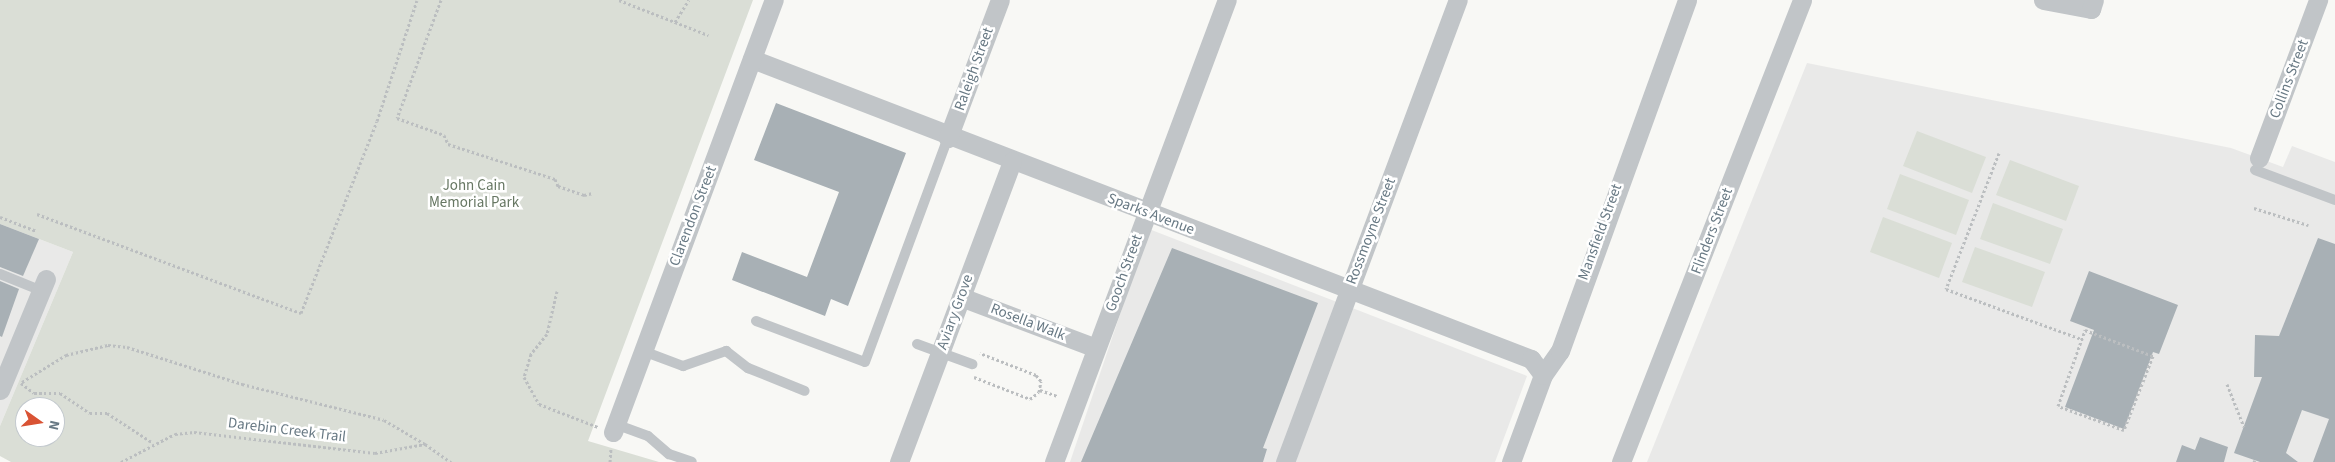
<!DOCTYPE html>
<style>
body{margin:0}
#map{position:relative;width:2335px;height:462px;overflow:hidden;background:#f8f8f5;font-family:"Source Sans 3",sans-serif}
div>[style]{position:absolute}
.built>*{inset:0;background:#e9e9e8}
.green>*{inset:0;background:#daded6}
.building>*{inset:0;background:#a8b0b5}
.path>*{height:3px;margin-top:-1.5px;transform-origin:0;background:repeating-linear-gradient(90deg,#bbbec0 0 2.5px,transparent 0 5px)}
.service>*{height:10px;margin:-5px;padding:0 5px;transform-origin:5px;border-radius:5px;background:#c1c5c8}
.minor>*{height:19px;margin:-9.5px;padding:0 9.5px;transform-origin:9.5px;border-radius:9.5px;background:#c1c5c8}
span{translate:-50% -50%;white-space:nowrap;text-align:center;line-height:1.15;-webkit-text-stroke:5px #fff;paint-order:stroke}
.street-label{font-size:15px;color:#687984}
.park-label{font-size:15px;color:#677763}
.north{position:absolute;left:15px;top:397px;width:50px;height:50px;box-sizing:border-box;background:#fff;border:1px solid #c3c9ce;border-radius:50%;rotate:103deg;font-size:14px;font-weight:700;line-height:20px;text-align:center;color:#687984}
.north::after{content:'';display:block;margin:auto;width:18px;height:22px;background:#d95334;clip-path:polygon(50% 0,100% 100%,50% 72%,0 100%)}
</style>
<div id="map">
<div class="built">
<i style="clip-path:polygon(1807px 63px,2231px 148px,2283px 167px,2292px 146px,2335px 162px,2335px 462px,1647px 462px)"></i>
<i style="clip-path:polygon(0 224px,73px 252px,0 426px)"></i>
<i style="clip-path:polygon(1149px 229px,1527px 376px,1495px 462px,1070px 462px)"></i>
</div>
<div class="green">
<i style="clip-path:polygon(evenodd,0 0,753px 0,588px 441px,659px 462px,11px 462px,0 456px,0 426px,73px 252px,0 224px,0 0,25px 407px,55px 407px,55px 437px,25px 437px,25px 407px)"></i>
<i style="clip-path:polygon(1917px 131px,1986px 157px,1972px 193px,1903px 166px)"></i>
<i style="clip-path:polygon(2010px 160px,2079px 186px,2066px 221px,1996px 195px)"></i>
<i style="clip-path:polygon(1900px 174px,1969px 200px,1956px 235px,1887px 209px)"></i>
<i style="clip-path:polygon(1993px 203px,2063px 229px,2050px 264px,1980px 239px)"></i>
<i style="clip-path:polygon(1883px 217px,1952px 243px,1939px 278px,1870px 252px)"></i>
<i style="clip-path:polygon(1975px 247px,2045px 272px,2032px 307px,1962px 282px)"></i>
</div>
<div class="building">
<i style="clip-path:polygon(776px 103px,906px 153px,848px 306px,831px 299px,825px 316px,732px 280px,742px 252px,807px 277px,839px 192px,754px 160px)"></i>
<i style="clip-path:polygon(0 224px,39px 239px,23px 276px,0 267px)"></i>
<i style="clip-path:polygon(2318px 238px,2335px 244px,2335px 462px,2313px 462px,2329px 419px,2302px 410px,2286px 453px,2298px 462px,2260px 462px,2234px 453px,2262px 377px,2254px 377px,2255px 335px,2279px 336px)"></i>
<i style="clip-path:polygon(1172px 248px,1318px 303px,1263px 448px,1267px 449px,1263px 462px,1081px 462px)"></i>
<i style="clip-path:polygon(2089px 271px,2178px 305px,2159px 354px,2153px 352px,2124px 429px,2065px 407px,2094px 330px,2070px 321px)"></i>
<i style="clip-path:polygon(0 281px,19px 289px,2px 337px,0 336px)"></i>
<i style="clip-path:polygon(2200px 437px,2228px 447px,2224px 462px,2176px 462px,2182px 445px,2195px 450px)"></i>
</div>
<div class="path">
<i style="left:441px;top:0;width:126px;rotate:110.4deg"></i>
<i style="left:397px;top:118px;width:50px;rotate:19.9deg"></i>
<i style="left:444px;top:135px;width:10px;rotate:66deg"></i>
<i style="left:448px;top:144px;width:113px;rotate:18.1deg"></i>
<i style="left:555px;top:179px;width:8px;rotate:67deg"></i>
<i style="left:558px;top:186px;width:28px;rotate:19deg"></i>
<i style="left:584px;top:195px;width:9px;rotate:-13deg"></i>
<i style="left:619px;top:0;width:96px;rotate:21.5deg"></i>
<i style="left:675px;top:22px;width:26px;rotate:-58deg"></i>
<i style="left:1999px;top:153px;width:146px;rotate:111.3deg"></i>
<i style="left:1946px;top:289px;width:144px;rotate:20.3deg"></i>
<i style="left:2254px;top:208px;width:57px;rotate:17.5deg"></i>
<i style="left:37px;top:214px;width:282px;rotate:20.6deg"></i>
<i style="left:301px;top:313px;width:206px;rotate:-68.4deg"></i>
<i style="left:377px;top:121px;width:127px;rotate:-71.7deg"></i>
<i style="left:0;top:217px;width:39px;rotate:21deg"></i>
<i style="left:557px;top:291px;width:44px;rotate:103.1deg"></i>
<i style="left:547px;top:334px;width:26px;rotate:129deg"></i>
<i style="left:531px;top:354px;width:24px;rotate:107deg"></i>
<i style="left:524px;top:377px;width:31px;rotate:61deg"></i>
<i style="left:539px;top:404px;width:63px;rotate:21.3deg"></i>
<i style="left:2085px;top:330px;width:73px;rotate:20.9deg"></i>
<i style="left:2153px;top:356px;width:79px;rotate:111.4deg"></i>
<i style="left:2124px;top:430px;width:70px;rotate:-160deg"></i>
<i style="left:2058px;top:406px;width:81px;rotate:-70.4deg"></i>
<i style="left:974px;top:377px;width:60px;rotate:21.4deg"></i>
<i style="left:1030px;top:399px;width:11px;rotate:-38deg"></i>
<i style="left:1039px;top:392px;width:11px;rotate:-80deg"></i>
<i style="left:1041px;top:381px;width:8px;rotate:-130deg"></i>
<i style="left:1036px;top:375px;width:60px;rotate:-158.6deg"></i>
<i style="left:22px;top:382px;width:52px;rotate:-31.5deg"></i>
<i style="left:66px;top:355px;width:43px;rotate:-13.4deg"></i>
<i style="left:108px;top:345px;width:19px;rotate:6deg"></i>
<i style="left:127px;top:347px;width:121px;rotate:17.8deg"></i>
<i style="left:242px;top:384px;width:146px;rotate:14.2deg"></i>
<i style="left:384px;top:420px;width:48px;rotate:30.3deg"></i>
<i style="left:21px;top:383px;width:16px;rotate:38deg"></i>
<i style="left:34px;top:393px;width:26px"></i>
<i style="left:60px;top:393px;width:36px;rotate:34deg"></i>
<i style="left:90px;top:413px;width:17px"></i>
<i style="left:107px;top:413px;width:55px;rotate:33.1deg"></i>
<i style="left:2227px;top:384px;width:46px;rotate:68.4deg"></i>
<i style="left:1040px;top:390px;width:18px;rotate:19deg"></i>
<i style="left:121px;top:462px;width:61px;rotate:-27.4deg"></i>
<i style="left:175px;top:434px;width:19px;rotate:-6deg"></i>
<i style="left:194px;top:432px;width:182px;rotate:6.6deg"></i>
<i style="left:375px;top:453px;width:51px;rotate:-10.2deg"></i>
<i style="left:425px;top:444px;width:32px;rotate:35deg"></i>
<i style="left:610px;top:462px;width:14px;rotate:-86deg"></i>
<i style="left:2254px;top:462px;width:2px;rotate:-63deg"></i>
</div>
<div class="service">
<i style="left:2255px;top:170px;width:85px;rotate:20.6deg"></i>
<i style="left:0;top:274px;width:45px;rotate:22deg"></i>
<i style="left:756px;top:321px;width:116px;rotate:20.6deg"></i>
<i style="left:865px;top:362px;width:239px;rotate:-69.7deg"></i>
<i style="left:917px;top:344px;width:59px;rotate:20deg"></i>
<i style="left:643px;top:351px;width:43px;rotate:20.6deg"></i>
<i style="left:683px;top:366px;width:46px;rotate:-19.2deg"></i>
<i style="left:726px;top:351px;width:28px;rotate:38deg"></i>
<i style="left:748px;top:368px;width:61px;rotate:22deg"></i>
<i style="left:615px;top:424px;width:35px;rotate:20deg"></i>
<i style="left:648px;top:436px;width:28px;rotate:41deg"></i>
<i style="left:669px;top:454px;width:24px;rotate:19deg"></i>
</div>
<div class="minor">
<i style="left:2043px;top:0;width:49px;rotate:10.6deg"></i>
<i style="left:2091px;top:9px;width:9px;rotate:-72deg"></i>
<i style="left:752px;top:59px;width:835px;rotate:21.06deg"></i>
<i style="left:1531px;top:359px;width:20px;rotate:53deg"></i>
<i style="left:948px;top:138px;width:147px;rotate:-69.4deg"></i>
<i style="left:2259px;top:158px;width:169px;rotate:-69.5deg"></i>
<i style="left:961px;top:297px;width:144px;rotate:20.7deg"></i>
<i style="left:0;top:390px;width:120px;rotate:-67.5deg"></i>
<i style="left:613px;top:432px;width:461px;rotate:-69.6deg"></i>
<i style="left:899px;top:462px;width:321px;rotate:-69.4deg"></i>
<i style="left:1054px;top:462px;width:493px;rotate:-69.5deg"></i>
<i style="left:1285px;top:462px;width:493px;rotate:-69.5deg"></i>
<i style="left:1511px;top:462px;width:93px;rotate:-69.8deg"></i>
<i style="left:1543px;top:375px;width:29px;rotate:-55deg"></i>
<i style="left:1560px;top:351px;width:373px;rotate:-70.1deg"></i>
<i style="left:1621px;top:462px;width:496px;rotate:-68.6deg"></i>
</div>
<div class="street-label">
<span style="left:974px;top:69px;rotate:-70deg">Raleigh Street</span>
<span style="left:2289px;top:79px;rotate:-69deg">Collins Street</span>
<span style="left:1151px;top:214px;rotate:21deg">Sparks Avenue</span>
<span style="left:693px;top:216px;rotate:-69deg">Clarendon Street</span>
<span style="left:1371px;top:231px;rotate:-69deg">Rossmoyne Street</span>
<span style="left:1712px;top:231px;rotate:-69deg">Flinders Street</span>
<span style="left:1600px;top:232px;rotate:-70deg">Mansfield Street</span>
<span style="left:1124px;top:273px;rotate:-70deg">Gooch Street</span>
<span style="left:955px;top:312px;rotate:-70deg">Aviary Grove</span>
<span style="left:1028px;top:322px;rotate:21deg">Rosella Walk</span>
<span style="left:287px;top:430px;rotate:7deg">Darebin Creek Trail</span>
</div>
<div class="park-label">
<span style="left:474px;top:194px">John Cain<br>Memorial Park</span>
</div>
<div class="north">N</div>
</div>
